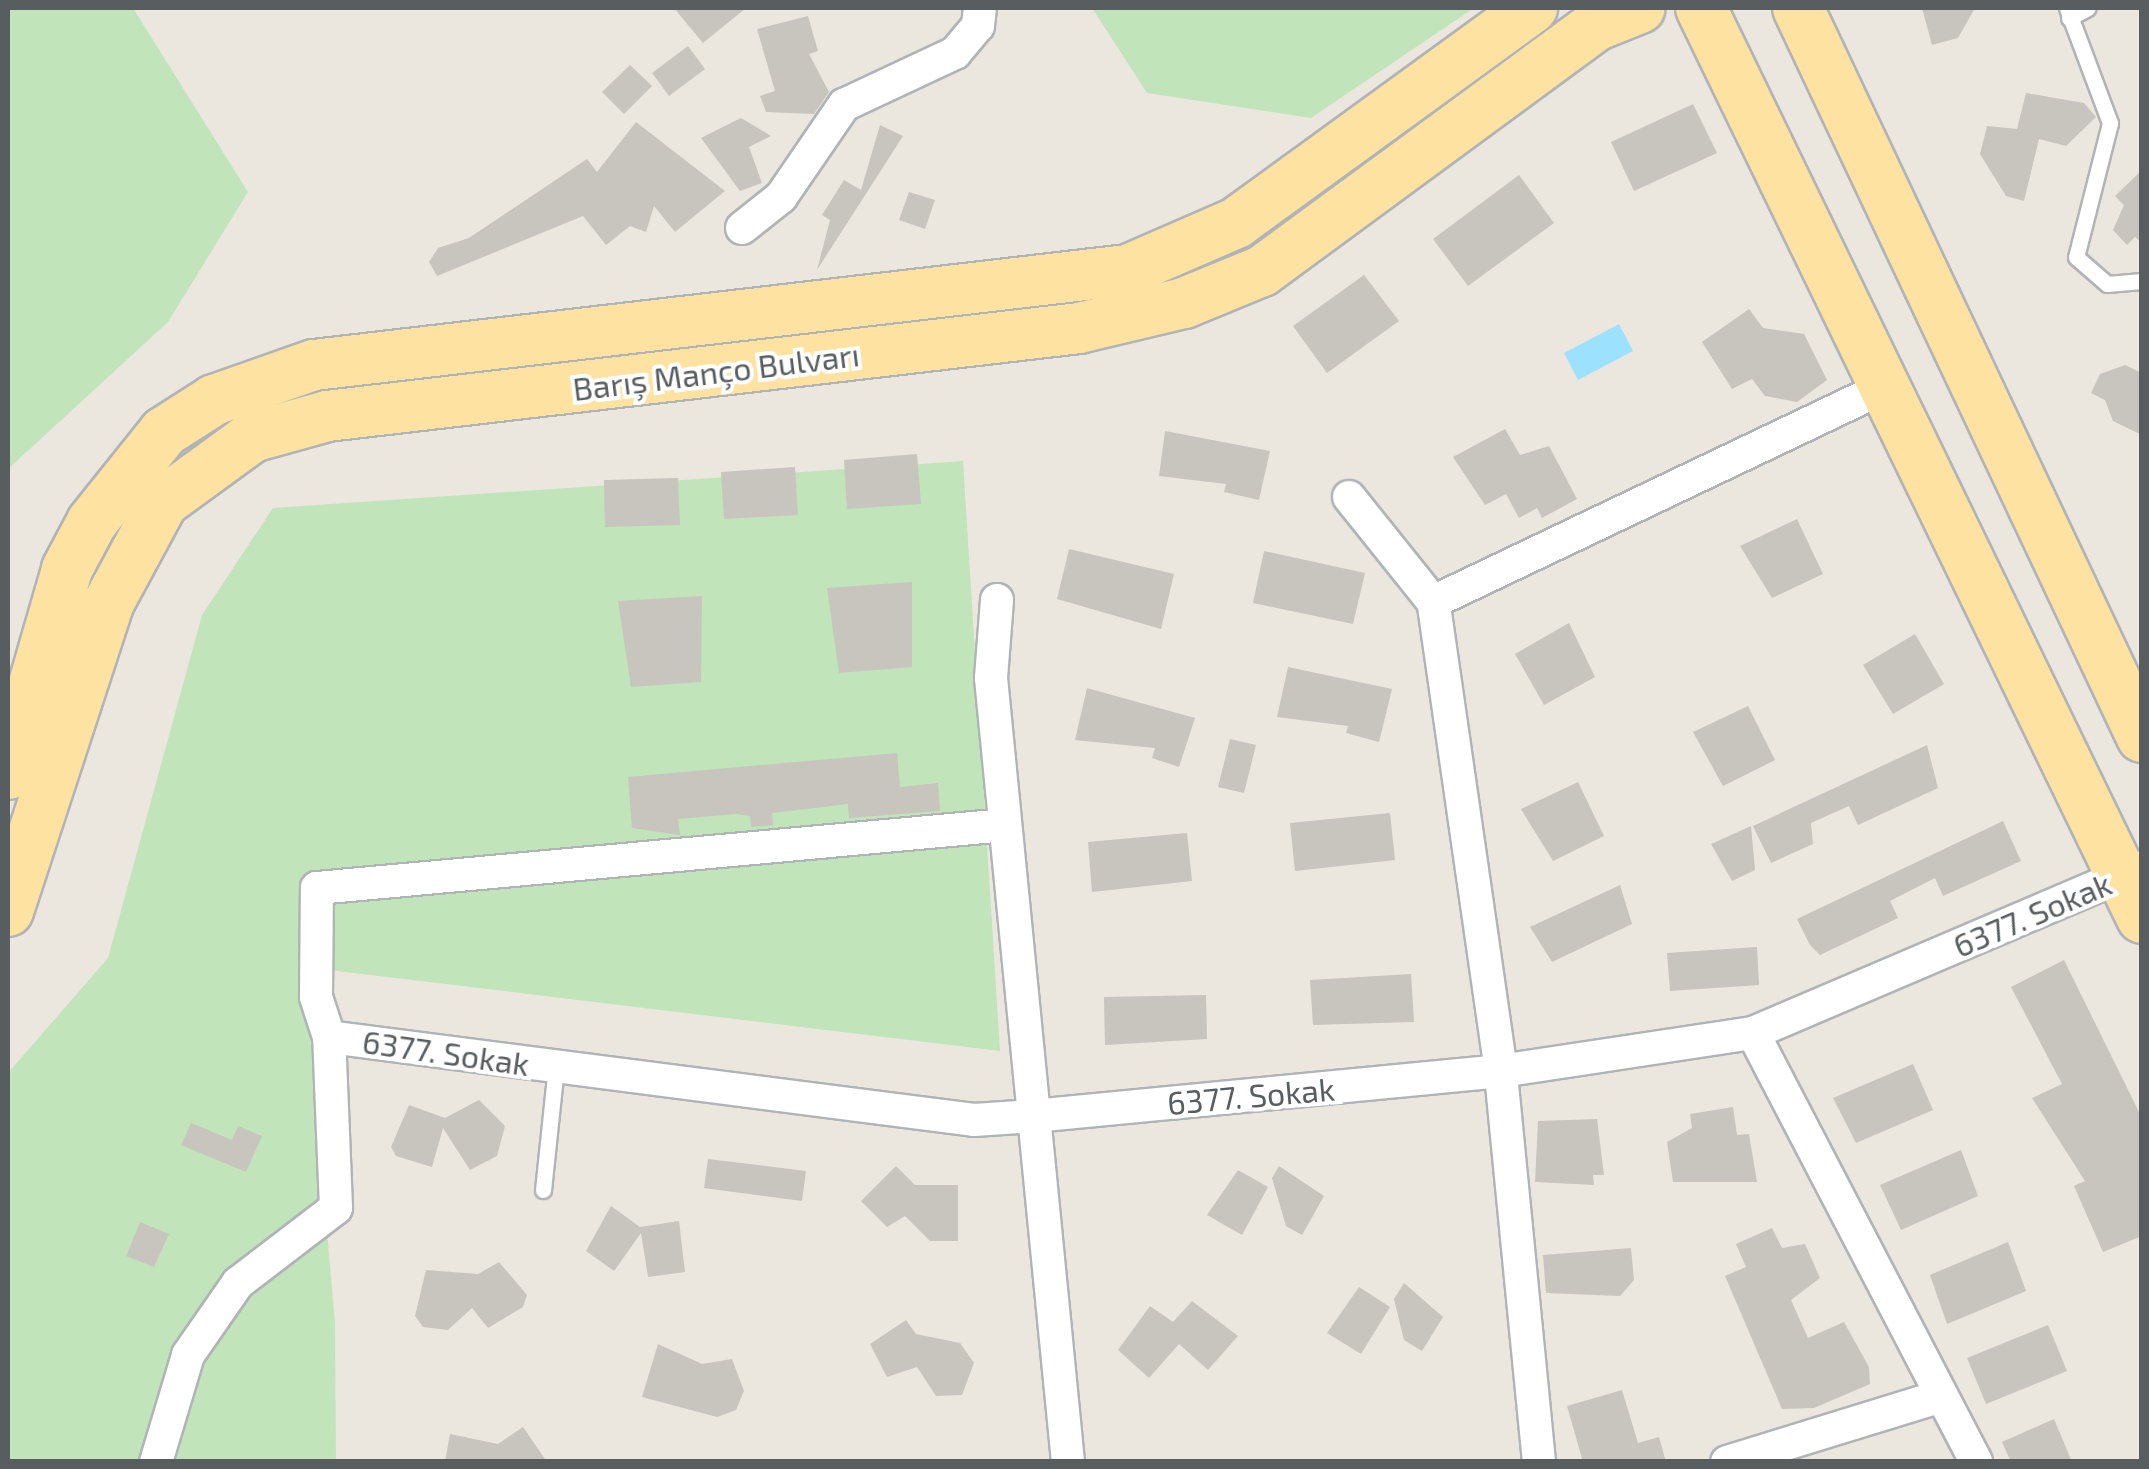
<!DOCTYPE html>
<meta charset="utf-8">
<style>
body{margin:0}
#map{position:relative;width:2149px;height:1469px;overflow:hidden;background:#ebe7df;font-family:"Exo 2",sans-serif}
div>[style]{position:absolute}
.green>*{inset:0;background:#c1e4bb}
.water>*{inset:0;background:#9ce2fe}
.building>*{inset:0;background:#c8c4be}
.roads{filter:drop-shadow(2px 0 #b0b4b7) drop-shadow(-2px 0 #b0b4b7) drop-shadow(0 2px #b0b4b7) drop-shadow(0 -2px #b0b4b7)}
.lane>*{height:15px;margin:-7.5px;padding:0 7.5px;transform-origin:7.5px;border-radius:7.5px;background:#fff}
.street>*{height:32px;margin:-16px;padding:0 16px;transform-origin:16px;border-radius:16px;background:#fff}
.primary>*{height:50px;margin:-25px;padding:0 25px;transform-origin:25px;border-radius:25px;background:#fee2a1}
span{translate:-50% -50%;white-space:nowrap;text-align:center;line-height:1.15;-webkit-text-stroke:8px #fff;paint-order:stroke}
.street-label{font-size:32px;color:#585d60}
.frame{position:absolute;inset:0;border:10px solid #585d60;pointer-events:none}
</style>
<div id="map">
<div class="green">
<i style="clip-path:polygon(8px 8px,133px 8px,248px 192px,168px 322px,8px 469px)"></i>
<i style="clip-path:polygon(1092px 8px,1474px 8px,1311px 118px,1147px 93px)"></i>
<i style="clip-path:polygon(963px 461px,1000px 1051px,304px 967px,335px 1323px,336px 1461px,8px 1462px,8px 1073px,108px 958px,202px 615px,273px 508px)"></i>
</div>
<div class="water">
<i style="clip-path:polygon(1619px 324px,1633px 351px,1578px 380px,1564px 353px)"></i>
</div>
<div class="building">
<i style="clip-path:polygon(674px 8px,746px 8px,703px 43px)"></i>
<i style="clip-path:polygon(1922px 8px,1975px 8px,1958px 38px,1932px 45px)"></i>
<i style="clip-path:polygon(808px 16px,818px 51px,809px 54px,829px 92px,814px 114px,766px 112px,760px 96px,775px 91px,757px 29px)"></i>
<i style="clip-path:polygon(688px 46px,705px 69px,669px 96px,652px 73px)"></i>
<i style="clip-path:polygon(630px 65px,652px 86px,624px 114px,602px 92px)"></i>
<i style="clip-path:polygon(2026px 93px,2084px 103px,2096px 117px,2066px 146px,2039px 139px,2024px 201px,2006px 196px,1980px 154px,1987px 126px,2017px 129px)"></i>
<i style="clip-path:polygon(1693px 104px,1717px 153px,1634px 191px,1611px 142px)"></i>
<i style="clip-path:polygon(741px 118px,771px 136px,749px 147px,762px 183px,740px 191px,701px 138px)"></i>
<i style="clip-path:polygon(636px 122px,725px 191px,675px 232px,654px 206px,646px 232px,630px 226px,606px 245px,583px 216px,437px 276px,429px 262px,438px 248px,469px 238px,587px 159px,597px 172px)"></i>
<i style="clip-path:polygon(880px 125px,903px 136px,817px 270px,830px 220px,822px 215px,844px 180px,861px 190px)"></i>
<i style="clip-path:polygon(2142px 170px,2142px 243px,2135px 237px,2127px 245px,2113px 230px,2124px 205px,2115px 196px)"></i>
<i style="clip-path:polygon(1519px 175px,1554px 223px,1468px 286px,1433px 239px)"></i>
<i style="clip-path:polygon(909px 192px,935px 200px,925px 229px,899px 220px)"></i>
<i style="clip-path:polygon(1364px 275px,1399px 321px,1327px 373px,1293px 326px)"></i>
<i style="clip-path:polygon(1749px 309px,1763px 328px,1804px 334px,1827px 380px,1797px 402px,1765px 396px,1752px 379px,1732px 389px,1702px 342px)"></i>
<i style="clip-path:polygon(2125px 365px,2142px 373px,2142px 435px,2113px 421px,2105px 400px,2091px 393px,2100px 374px)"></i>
<i style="clip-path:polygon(1505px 429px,1520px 455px,1549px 446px,1577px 499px,1542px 518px,1537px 508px,1519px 518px,1506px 494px,1485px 505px,1453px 457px)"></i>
<i style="clip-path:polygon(1165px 431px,1270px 451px,1259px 500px,1224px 492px,1226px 484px,1159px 476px)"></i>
<i style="clip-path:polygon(917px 454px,921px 504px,847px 509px,844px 460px)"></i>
<i style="clip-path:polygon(795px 467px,798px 515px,724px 519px,721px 472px)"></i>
<i style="clip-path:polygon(678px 478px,680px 525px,605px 527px,604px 480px)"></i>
<i style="clip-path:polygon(1797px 519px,1823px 574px,1772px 598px,1740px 546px)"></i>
<i style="clip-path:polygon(1069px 549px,1174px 574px,1161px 629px,1057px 599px)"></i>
<i style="clip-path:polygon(1264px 551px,1365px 573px,1353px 624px,1253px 603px)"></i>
<i style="clip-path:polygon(912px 582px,912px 667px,839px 673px,827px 588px)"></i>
<i style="clip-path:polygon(702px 596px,701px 682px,631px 687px,618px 601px)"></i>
<i style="clip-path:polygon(1569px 623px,1595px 677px,1544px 705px,1515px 654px)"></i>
<i style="clip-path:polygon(1915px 634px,1944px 684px,1893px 714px,1863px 665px)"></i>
<i style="clip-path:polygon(1288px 667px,1392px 689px,1379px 742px,1346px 733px,1348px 726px,1277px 717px)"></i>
<i style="clip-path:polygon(1087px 688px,1195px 718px,1179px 767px,1152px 758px,1155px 748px,1075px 740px)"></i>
<i style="clip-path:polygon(1748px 706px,1775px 760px,1723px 786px,1693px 732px)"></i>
<i style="clip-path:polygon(1230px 739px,1256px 745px,1244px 793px,1218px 787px)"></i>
<i style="clip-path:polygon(1927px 745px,1938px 788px,1858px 825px,1849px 806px,1811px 823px,1813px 844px,1771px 863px,1753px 826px)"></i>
<i style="clip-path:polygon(897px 753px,900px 787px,938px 783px,940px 811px,849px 818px,848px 804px,772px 813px,773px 825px,751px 827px,750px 816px,735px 814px,678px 819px,680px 835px,632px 828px,628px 777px)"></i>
<i style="clip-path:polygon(1578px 782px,1604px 836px,1553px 861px,1521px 809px)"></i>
<i style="clip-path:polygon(1390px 813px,1395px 860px,1295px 871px,1290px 823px)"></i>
<i style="clip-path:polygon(2003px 821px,2021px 861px,1943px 896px,1935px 878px,1890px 901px,1898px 918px,1820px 955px,1810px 945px,1797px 919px)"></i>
<i style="clip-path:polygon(1751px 826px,1755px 870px,1732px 881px,1711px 844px)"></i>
<i style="clip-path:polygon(1187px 833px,1192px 881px,1092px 892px,1088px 842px)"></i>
<i style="clip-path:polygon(1620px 885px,1632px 924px,1552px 962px,1530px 927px)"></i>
<i style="clip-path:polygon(1757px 947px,1759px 985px,1670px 991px,1667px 953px)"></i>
<i style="clip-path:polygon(2064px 960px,2142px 1118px,2142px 1236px,2103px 1252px,2074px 1186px,2085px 1181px,2032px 1098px,2062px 1084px,2011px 987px)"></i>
<i style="clip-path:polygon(1411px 974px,1414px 1022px,1313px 1025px,1310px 980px)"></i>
<i style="clip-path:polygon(1206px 995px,1207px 1039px,1105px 1045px,1104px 997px)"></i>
<i style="clip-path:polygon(1913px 1064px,1933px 1110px,1856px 1143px,1833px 1098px)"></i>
<i style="clip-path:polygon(479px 1100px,505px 1126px,497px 1156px,470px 1170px,443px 1128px,432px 1167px,396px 1156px,391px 1147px,409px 1105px,445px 1118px)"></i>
<i style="clip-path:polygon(1733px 1107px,1737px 1135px,1749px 1134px,1757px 1182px,1673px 1182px,1667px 1142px,1692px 1128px,1690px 1114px)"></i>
<i style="clip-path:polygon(1597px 1119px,1604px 1175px,1593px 1175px,1594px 1185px,1535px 1182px,1538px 1121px)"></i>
<i style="clip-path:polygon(191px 1123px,232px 1140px,238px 1126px,262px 1136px,246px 1172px,181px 1145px)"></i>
<i style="clip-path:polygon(1961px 1150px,1978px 1196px,1901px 1230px,1880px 1185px)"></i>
<i style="clip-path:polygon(708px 1159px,806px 1171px,802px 1201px,704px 1188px)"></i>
<i style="clip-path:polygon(896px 1166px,915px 1185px,958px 1185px,958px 1241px,930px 1241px,905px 1216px,887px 1227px,861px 1201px)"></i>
<i style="clip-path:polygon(1279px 1166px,1324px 1196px,1302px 1235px,1286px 1226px,1272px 1178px)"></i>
<i style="clip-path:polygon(1238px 1170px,1268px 1187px,1242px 1235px,1207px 1215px)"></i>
<i style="clip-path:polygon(611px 1206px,640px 1227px,679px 1221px,685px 1272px,648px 1277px,641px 1233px,614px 1271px,586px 1251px)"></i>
<i style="clip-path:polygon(140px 1222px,169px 1234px,154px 1267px,126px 1256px)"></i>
<i style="clip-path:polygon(1772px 1228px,1782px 1248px,1805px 1244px,1820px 1278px,1791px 1300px,1808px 1338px,1844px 1322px,1869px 1367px,1870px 1384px,1814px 1408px,1782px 1409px,1725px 1276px,1746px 1267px,1736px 1244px)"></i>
<i style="clip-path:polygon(2008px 1242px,2026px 1291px,1947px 1324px,1930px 1275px)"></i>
<i style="clip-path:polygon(1631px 1248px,1634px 1280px,1620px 1296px,1546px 1293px,1543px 1255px)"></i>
<i style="clip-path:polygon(499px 1262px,527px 1295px,523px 1307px,488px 1328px,472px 1308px,448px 1330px,423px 1327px,415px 1316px,426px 1270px,478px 1274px)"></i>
<i style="clip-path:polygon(1404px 1283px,1443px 1317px,1422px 1351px,1404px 1340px,1394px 1299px)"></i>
<i style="clip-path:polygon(1359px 1287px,1390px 1307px,1361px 1354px,1327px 1333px)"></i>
<i style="clip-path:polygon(1192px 1301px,1238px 1336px,1208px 1370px,1179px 1344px,1149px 1378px,1118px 1350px,1150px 1306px,1173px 1322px)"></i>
<i style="clip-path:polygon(906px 1320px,916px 1334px,960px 1343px,974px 1363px,962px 1395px,936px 1396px,917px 1367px,887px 1377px,870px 1344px)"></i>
<i style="clip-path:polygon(2048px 1325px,2067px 1371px,1986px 1404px,1967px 1358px)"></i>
<i style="clip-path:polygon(658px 1344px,702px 1364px,732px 1359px,744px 1391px,736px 1410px,717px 1417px,642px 1397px)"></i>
<i style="clip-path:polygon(1622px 1390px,1638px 1443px,1659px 1437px,1666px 1462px,1583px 1462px,1567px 1406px)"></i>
<i style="clip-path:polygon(2054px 1419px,2072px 1462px,2011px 1462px,2002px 1442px)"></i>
<i style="clip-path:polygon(523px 1427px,547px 1462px,445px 1462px,450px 1434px,498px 1444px)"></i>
</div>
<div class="roads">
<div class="lane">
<i style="left:2067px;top:8px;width:123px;rotate:69.5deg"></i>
<i style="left:2110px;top:123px;width:138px;rotate:104.2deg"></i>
<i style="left:2076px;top:257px;width:41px;rotate:41.1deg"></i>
<i style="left:2107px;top:284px;width:35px;rotate:-5deg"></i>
<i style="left:2069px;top:18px;width:21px;rotate:-28deg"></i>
<i style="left:543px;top:1190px;width:124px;rotate:-84deg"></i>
</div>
<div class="street">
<i style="left:742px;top:228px;width:50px;rotate:-38.5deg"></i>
<i style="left:781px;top:197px;width:112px;rotate:-55.6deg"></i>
<i style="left:844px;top:105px;width:123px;rotate:-25.1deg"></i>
<i style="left:955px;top:53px;width:35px;rotate:-50deg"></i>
<i style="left:978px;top:26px;width:18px;rotate:-84deg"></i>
<i style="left:1349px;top:497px;width:134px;rotate:51.3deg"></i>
<i style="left:997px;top:600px;width:78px;rotate:94.4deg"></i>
<i style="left:991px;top:678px;width:788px;rotate:84.39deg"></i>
<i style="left:1753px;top:1033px;width:483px;rotate:62.5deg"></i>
<i style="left:329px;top:1037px;width:650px;rotate:7.33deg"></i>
<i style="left:974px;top:1120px;width:60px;rotate:-3.8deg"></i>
<i style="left:1034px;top:1116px;width:469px;rotate:-5.5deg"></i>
<i style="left:1501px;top:1071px;width:255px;rotate:-8.6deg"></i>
<i style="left:1753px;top:1033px;width:421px;rotate:-23.1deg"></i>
<i style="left:156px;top:1462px;width:112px;rotate:-73.3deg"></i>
<i style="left:188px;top:1355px;width:88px;rotate:-55.2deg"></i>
<i style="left:238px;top:1283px;width:123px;rotate:-37.4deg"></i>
<i style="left:336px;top:1208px;width:171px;rotate:-92.3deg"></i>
<i style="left:329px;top:1037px;width:42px;rotate:-108deg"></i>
<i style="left:316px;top:997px;width:109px;rotate:-89.5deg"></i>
<i style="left:317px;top:888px;width:691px;rotate:-5.23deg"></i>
<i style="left:1539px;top:1462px;width:393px;rotate:-95.6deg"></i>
<i style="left:1501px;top:1071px;width:474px;rotate:-98.2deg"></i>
<i style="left:1433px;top:602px;width:507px;rotate:-25.45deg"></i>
<i style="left:1727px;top:1462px;width:224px;rotate:-17.1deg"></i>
</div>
<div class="primary">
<i style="left:1701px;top:8px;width:1011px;rotate:64.14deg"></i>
<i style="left:1798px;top:8px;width:806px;rotate:64.74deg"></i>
<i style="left:8px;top:774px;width:213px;rotate:-73.9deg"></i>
<i style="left:67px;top:569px;width:53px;rotate:-62deg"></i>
<i style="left:92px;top:522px;width:115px;rotate:-51.3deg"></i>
<i style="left:164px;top:432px;width:59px;rotate:-32.6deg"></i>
<i style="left:214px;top:400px;width:106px;rotate:-19.3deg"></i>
<i style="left:314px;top:365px;width:820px;rotate:-6.66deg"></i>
<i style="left:1128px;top:270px;width:118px;rotate:-23.5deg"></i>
<i style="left:1236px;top:223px;width:366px;rotate:-36deg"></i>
<i style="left:8px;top:911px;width:325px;rotate:-71.9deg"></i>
<i style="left:109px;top:602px;width:114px;rotate:-61.6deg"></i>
<i style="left:163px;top:502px;width:110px;rotate:-36.1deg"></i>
<i style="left:252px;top:437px;width:78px;rotate:-15.6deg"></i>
<i style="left:327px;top:416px;width:757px;rotate:-6.67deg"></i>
<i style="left:1079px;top:328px;width:108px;rotate:-13.4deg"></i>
<i style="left:1184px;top:303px;width:84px;rotate:-22.3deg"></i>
<i style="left:1262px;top:271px;width:413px;rotate:-36.3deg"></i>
<i style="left:1595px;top:26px;width:48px;rotate:-21.8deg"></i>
</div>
</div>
<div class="street-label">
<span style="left:716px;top:371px;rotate:-7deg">Barış Manço Bulvarı</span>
<span style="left:2032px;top:914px;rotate:-23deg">6377. Sokak</span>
<span style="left:446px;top:1052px;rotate:8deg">6377. Sokak</span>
<span style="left:1251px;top:1095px;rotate:-5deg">6377. Sokak</span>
</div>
<div class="frame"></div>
</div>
